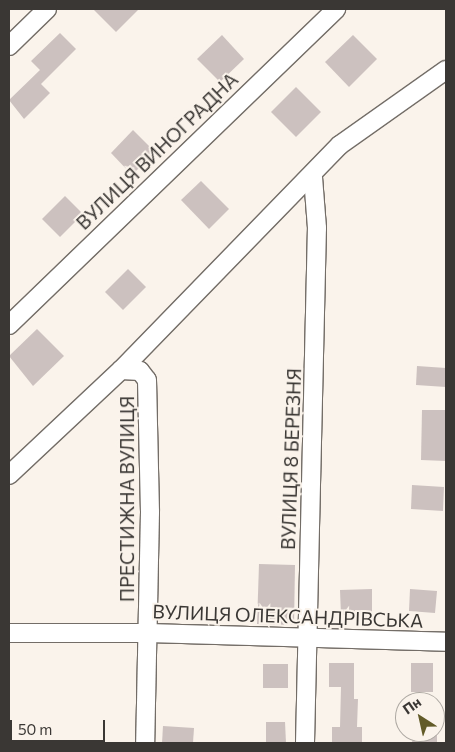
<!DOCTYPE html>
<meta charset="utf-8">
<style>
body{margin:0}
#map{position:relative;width:455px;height:752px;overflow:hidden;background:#faf3eb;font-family:Commissioner,sans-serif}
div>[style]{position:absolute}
.building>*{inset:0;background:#ccc1bf}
.roads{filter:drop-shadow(1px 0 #736d67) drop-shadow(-1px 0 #736d67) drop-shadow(0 1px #736d67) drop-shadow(0 -1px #736d67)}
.minor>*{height:18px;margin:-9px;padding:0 9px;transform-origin:9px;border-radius:9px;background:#fff}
span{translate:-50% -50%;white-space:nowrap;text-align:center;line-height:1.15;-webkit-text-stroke:4px #faf3eb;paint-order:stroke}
.street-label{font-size:19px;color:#3a3734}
.frame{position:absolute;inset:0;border:10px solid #3a3734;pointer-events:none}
.north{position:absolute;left:395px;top:692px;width:50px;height:50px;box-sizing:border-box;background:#faf3eb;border:1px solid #ada8a2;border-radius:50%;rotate:325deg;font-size:14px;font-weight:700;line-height:20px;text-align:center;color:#3a3734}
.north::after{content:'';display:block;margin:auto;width:18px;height:22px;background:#625b28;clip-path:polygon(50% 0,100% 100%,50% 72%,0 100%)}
.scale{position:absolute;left:10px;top:720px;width:95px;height:22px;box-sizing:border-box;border:2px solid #3a3734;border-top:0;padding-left:6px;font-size:15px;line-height:18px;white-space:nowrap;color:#3a3734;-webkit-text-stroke:4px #faf3eb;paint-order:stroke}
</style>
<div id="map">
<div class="building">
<i style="clip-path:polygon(93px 9px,139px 9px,116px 32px)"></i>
<i style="clip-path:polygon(60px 33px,76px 49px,41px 84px,50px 93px,24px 119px,9px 100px,40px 70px,31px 61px)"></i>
<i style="clip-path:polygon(222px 35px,244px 59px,220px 82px,197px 59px)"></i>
<i style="clip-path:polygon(353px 35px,377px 59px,349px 87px,325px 62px)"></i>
<i style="clip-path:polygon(296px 87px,321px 112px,296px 137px,271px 112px)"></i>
<i style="clip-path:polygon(133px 130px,155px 152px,132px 175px,111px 153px)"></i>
<i style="clip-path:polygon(201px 181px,229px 209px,209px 229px,181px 200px)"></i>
<i style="clip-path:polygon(65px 196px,83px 214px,60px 237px,42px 219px)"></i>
<i style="clip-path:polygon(128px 269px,146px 287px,123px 310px,105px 292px)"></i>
<i style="clip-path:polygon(37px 329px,64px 356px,33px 386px,9px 356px)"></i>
<i style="clip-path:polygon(417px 366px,446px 368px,446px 387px,416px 385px)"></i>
<i style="clip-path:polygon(422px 410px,446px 410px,446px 461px,421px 460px)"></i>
<i style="clip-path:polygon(412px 485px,444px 487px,443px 511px,411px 509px)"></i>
<i style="clip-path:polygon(259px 564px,295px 565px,294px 625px,257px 624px)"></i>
<i style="clip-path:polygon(372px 589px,372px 614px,341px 615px,340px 590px)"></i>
<i style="clip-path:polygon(410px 589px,437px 591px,435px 613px,409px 611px)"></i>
<i style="clip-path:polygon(329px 663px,354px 663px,354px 699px,358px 699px,357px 727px,362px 727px,362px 743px,332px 743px,332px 727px,340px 727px,341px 687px,329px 687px)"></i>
<i style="clip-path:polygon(411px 663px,433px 663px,433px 692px,411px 692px)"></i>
<i style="clip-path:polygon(263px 664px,288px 664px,288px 688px,263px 688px)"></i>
<i style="clip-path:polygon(266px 722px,285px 722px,286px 743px,266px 743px)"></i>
<i style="clip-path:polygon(163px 726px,194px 728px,193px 743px,162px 743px)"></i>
<i style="clip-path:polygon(413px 732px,437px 732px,437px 743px,412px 743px)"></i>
</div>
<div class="roads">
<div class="minor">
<i style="left:9px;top:46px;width:53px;rotate:-44.2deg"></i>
<i style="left:9px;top:325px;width:455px;rotate:-44deg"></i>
<i style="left:121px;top:370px;width:314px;rotate:-45.8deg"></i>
<i style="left:340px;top:145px;width:130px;rotate:-35.3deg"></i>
<i style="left:9px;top:475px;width:154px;rotate:-43.2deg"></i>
<i style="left:121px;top:370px;width:19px;rotate:3deg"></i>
<i style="left:140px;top:371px;width:11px;rotate:52deg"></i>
<i style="left:147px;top:380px;width:132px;rotate:88.7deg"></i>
<i style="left:150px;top:512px;width:231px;rotate:91.2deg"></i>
<i style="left:9px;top:633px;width:139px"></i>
<i style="left:148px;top:633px;width:298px;rotate:1.7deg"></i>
<i style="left:305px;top:743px;width:515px;rotate:-88.67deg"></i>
<i style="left:317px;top:228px;width:51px;rotate:-94.5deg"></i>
</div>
</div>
<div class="street-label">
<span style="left:157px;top:151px;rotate:-44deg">ВУЛИЦЯ ВИНОГРАДНА</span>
<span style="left:291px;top:459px;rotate:-88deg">ВУЛИЦЯ 8 БЕРЕЗНЯ</span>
<span style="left:127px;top:499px;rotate:-90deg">ПРЕСТИЖНА ВУЛИЦЯ</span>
<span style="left:288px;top:616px;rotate:2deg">ВУЛИЦЯ ОЛЕКСАНДРІВСЬКА</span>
</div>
<div class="frame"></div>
<div class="north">Пн</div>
<div class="scale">50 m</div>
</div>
